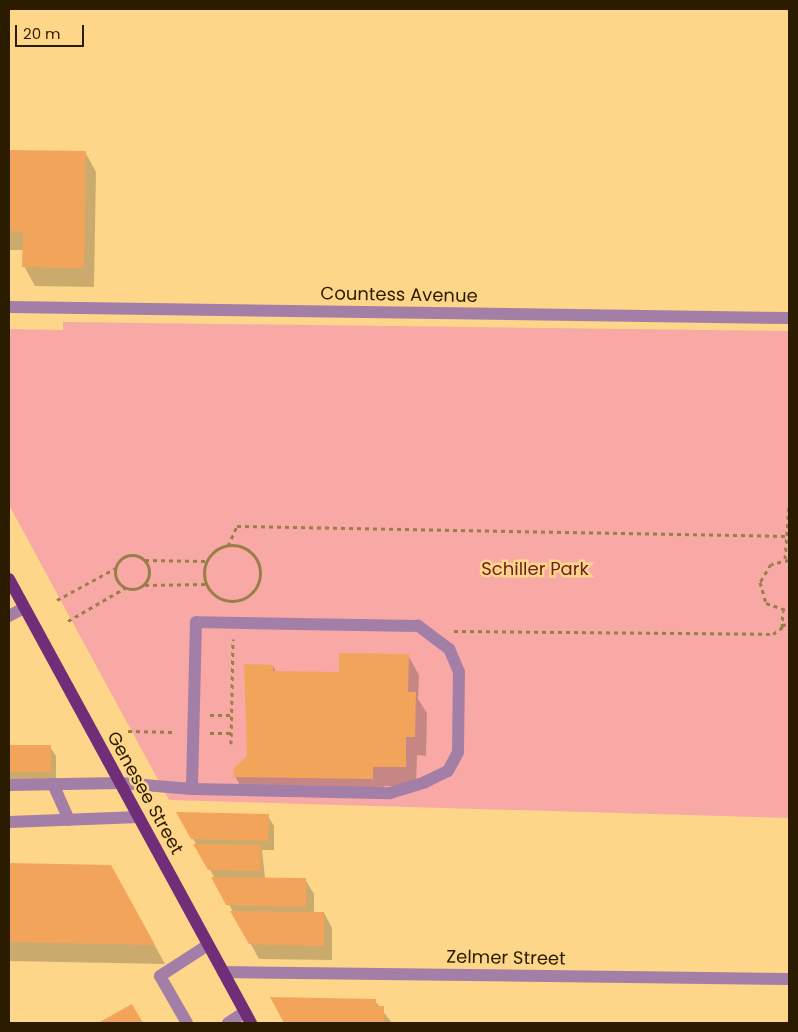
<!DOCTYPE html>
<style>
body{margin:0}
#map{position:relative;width:798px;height:1032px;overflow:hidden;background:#fed689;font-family:Poppins,sans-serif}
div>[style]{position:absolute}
.green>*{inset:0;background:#f8a9a5}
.shadow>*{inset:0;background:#0003}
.building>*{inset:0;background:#f2a55a}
.path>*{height:3px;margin-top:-1.5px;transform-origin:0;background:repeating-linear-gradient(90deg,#9a7e48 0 4px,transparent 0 8px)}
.path>.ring{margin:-1.5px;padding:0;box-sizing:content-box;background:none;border:3px solid #9a7e48;border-radius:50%}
.minor>*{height:12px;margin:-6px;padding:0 6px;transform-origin:6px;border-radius:6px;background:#a37fa7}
.major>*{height:12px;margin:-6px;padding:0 6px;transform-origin:6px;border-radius:6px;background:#702e79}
span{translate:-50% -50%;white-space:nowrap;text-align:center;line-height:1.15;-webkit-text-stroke:5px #fed689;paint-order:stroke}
.street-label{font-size:18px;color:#2b1c00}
.park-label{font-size:18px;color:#6d1b1e}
.frame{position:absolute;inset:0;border:10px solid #2b1c00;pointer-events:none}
.scale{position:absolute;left:15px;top:25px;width:69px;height:22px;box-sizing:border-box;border:2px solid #2b1c00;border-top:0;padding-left:6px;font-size:15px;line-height:18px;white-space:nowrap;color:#2b1c00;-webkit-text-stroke:4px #fed689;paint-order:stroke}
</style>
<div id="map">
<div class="green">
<i style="clip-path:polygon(63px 322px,789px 331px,789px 818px,169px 800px,9px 505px,9px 329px,63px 330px)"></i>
</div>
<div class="shadow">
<i style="clip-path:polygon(9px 151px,85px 152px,96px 172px,94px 287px,35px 286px,24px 266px,24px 250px,9px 250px)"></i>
<i style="clip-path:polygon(408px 655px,419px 675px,418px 699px,427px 713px,426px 756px,417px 755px,416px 786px,384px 786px,384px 798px,246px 796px,235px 776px,248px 756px,273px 666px,276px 672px,340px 673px)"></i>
<i style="clip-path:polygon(9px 746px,50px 747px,56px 756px,56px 782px,9px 782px)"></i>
<i style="clip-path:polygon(179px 813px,268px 816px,274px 826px,274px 850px,262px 850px,265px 878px,305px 879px,314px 894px,314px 913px,324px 913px,332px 928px,332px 960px,259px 959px)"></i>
<i style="clip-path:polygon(9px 864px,111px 866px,165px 964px,9px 961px)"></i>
<i style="clip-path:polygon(272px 998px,375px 1001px,392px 1023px,285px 1023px)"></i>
</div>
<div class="building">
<i style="clip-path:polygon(9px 150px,86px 151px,84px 268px,22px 267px,23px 232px,9px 231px)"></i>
<i style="clip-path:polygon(339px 653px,409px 654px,408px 692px,416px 692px,415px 737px,406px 737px,406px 767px,373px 767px,373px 779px,233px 777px,234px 768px,247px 756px,244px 664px,273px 665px,273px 671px,339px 672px)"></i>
<i style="clip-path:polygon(9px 745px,51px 745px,51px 772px,9px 772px)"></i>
<i style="clip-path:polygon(176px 812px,269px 814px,268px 841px,191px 839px)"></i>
<i style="clip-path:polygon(193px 844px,261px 845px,260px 871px,208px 870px)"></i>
<i style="clip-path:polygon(9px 863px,111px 865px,155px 945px,9px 942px)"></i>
<i style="clip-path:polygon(211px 877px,306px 878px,306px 907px,226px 905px)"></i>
<i style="clip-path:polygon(230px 911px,324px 912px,324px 946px,249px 944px)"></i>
<i style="clip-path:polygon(270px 997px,376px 999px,376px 1006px,384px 1006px,384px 1023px,284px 1023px)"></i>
<i style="clip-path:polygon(132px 1004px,143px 1023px,98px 1023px)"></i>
</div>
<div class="path">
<i class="ring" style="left:204px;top:545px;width:53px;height:53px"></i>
<i style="left:228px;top:546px;width:22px;rotate:-66deg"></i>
<i style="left:237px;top:526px;width:549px;rotate:1.04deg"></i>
<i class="ring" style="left:115px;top:555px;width:31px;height:31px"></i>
<i style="left:785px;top:559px;width:53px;rotate:-85.7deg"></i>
<i style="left:145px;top:560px;width:62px;rotate:0.9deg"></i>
<i style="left:789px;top:560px;width:18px;rotate:167deg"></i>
<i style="left:771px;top:564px;width:21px;rotate:121deg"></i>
<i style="left:760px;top:582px;width:22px;rotate:74deg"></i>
<i style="left:766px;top:603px;width:24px;rotate:19deg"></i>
<i style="left:145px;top:585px;width:61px;rotate:-0.9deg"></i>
<i style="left:57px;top:600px;width:67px;rotate:-28.5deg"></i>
<i style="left:68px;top:621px;width:66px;rotate:-30.1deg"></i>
<i style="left:782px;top:625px;width:7px;rotate:-8deg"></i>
<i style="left:454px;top:631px;width:319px;rotate:0.5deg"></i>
<i style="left:773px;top:634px;width:11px;rotate:-34deg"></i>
<i style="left:782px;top:628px;width:17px;rotate:-87deg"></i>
<i style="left:210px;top:715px;width:21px"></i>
<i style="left:128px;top:731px;width:47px;rotate:1.2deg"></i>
<i style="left:210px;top:733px;width:21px"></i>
<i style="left:231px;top:744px;width:105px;rotate:-88.9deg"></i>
</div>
<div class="minor">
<i style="left:9px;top:307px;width:780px;rotate:0.81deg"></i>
<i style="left:9px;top:616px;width:17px;rotate:-28deg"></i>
<i style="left:53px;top:784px;width:39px;rotate:66deg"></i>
<i style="left:9px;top:785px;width:111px;rotate:-1deg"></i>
<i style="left:120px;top:783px;width:72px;rotate:4.8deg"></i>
<i style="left:192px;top:789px;width:198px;rotate:1.2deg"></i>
<i style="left:390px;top:793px;width:37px;rotate:-17deg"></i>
<i style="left:425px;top:782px;width:25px;rotate:-26deg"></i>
<i style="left:448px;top:771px;width:21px;rotate:-62deg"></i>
<i style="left:458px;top:752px;width:80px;rotate:-89.3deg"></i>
<i style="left:459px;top:672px;width:25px;rotate:-113deg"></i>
<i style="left:449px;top:649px;width:39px;rotate:-143deg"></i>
<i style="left:418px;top:626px;width:222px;rotate:-179deg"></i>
<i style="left:196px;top:622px;width:167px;rotate:91.4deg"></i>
<i style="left:9px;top:822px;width:130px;rotate:-2.2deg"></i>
<i style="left:223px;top:972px;width:566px;rotate:0.71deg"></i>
<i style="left:187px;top:1023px;width:54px;rotate:-119.9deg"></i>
<i style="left:160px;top:976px;width:57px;rotate:-32.9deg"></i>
<i style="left:228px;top:1023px;width:20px;rotate:-33deg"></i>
</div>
<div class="major">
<i style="left:9px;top:579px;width:506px;rotate:61.41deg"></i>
</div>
<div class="street-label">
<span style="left:399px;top:295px;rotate:1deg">Countess Avenue</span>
<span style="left:145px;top:793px;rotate:61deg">Genesee Street</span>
<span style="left:506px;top:958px;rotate:1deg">Zelmer Street</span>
</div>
<div class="park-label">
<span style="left:535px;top:569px">Schiller Park</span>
</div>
<div class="frame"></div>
<div class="scale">20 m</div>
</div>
